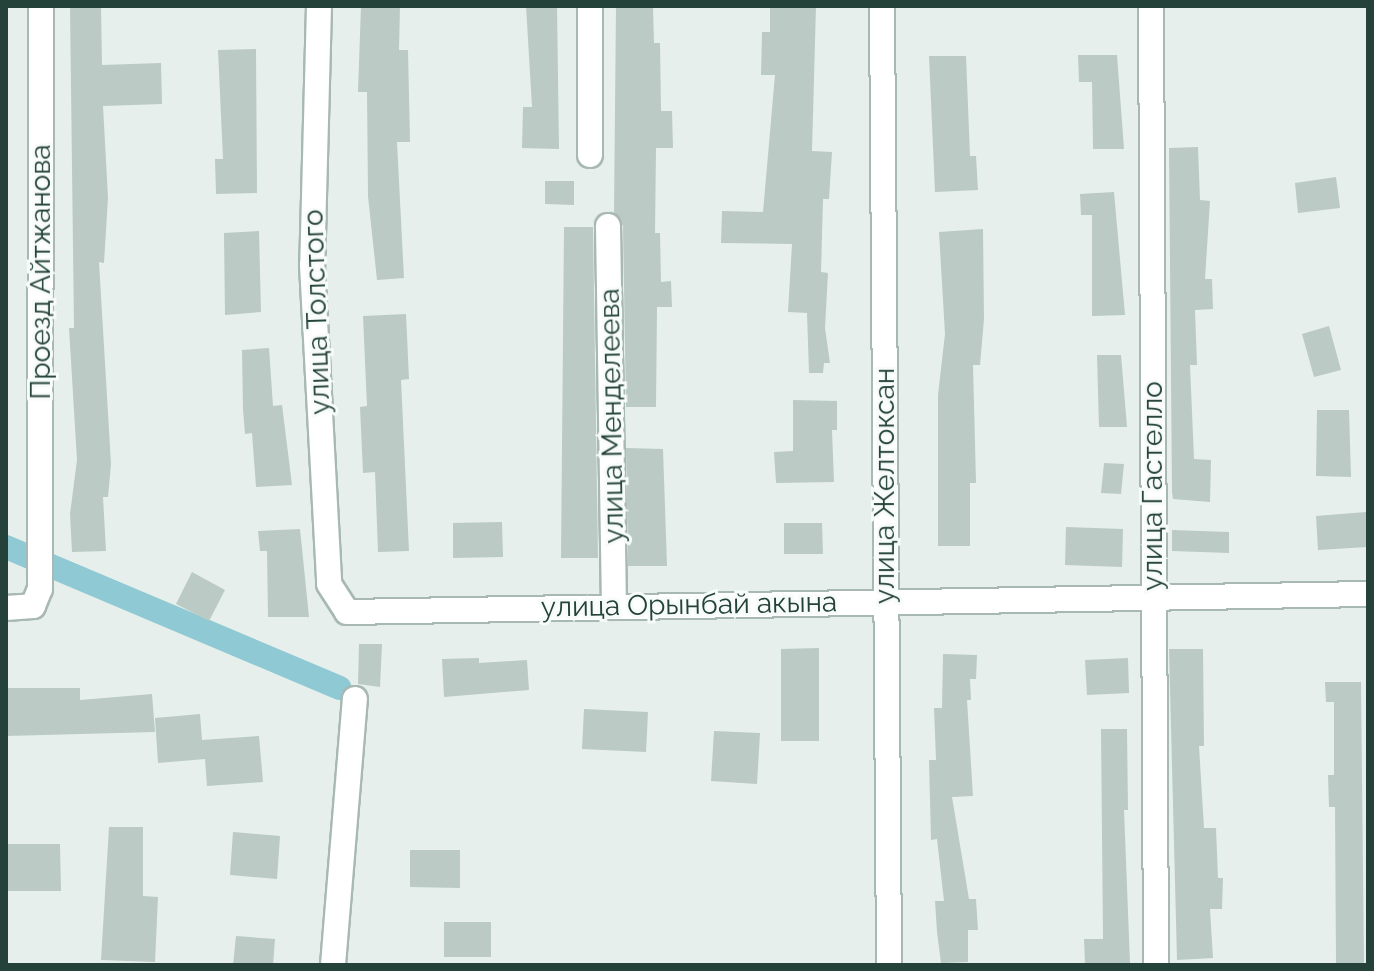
<!DOCTYPE html>
<meta charset="utf-8">
<style>
body{margin:0}
#map{position:relative;width:1374px;height:971px;overflow:hidden;background:#e6efeb;font-family:Raleway,sans-serif}
div>[style]{position:absolute}
.canal>*{height:24px;margin:-12px;padding:0 12px;transform-origin:12px;border-radius:12px;background:#8ec9d4}
.building>*{inset:0;background:#bbcac4}
.roads{filter:drop-shadow(2px 0 #a8b8b2) drop-shadow(-2px 0 #a8b8b2) drop-shadow(0 2px #a8b8b2) drop-shadow(0 -2px #a8b8b2)}
.minor>*{height:24px;margin:-12px;padding:0 12px;transform-origin:12px;border-radius:12px;background:#fff}
.secondary>*{height:24px;margin:-12px;padding:0 12px;transform-origin:12px;border-radius:12px;background:#fff}
span{translate:-50% -50%;white-space:nowrap;text-align:center;line-height:1.15;-webkit-text-stroke:6px #f7fbf9;paint-order:stroke}
.street-label{font-size:28px;color:#24423a}
.frame{position:absolute;inset:0;border:8px solid #24423a;pointer-events:none}
</style>
<div id="map">
<div class="canal">
<i style="left:6px;top:547px;width:362px;rotate:22.9deg"></i>
</div>
<div class="building">
<i style="clip-path:polygon(70px 6px,101px 6px,102px 65px,161px 63px,162px 104px,103px 106px,108px 198px,104px 263px,99px 262px,111px 464px,108px 497px,103px 497px,106px 551px,72px 552px,70px 514px,77px 460px,69px 328px,74px 328px)"></i>
<i style="clip-path:polygon(361px 6px,400px 6px,399px 50px,408px 50px,410px 142px,397px 142px,404px 278px,377px 280px,368px 196px,367px 92px,358px 92px)"></i>
<i style="clip-path:polygon(526px 6px,557px 6px,559px 149px,522px 148px,523px 107px,532px 107px)"></i>
<i style="clip-path:polygon(616px 6px,653px 6px,654px 43px,660px 43px,661px 111px,672px 111px,673px 148px,656px 148px,655px 233px,660px 233px,661px 282px,671px 281px,672px 307px,657px 307px,656px 407px,626px 407px,623px 226px,614px 212px)"></i>
<i style="clip-path:polygon(770px 6px,816px 6px,812px 151px,832px 152px,829px 199px,823px 199px,821px 272px,828px 273px,825px 328px,830px 363px,824px 363px,823px 373px,809px 373px,807px 313px,788px 312px,792px 244px,721px 243px,722px 211px,763px 212px,775px 75px,761px 75px,762px 32px,770px 32px)"></i>
<i style="clip-path:polygon(256px 49px,257px 193px,216px 194px,215px 159px,223px 159px,218px 50px)"></i>
<i style="clip-path:polygon(1078px 55px,1117px 55px,1124px 149px,1093px 149px,1092px 82px,1079px 82px)"></i>
<i style="clip-path:polygon(929px 56px,966px 56px,970px 156px,976px 156px,978px 190px,935px 192px)"></i>
<i style="clip-path:polygon(1198px 147px,1200px 200px,1210px 201px,1205px 279px,1212px 279px,1213px 309px,1195px 310px,1197px 365px,1190px 365px,1194px 459px,1211px 460px,1210px 502px,1173px 499px,1172px 492px,1169px 148px)"></i>
<i style="clip-path:polygon(1336px 177px,1340px 208px,1298px 213px,1295px 183px)"></i>
<i style="clip-path:polygon(545px 181px,574px 181px,574px 205px,545px 204px)"></i>
<i style="clip-path:polygon(1114px 192px,1125px 315px,1092px 316px,1092px 215px,1081px 215px,1080px 194px)"></i>
<i style="clip-path:polygon(564px 227px,593px 227px,598px 558px,561px 558px)"></i>
<i style="clip-path:polygon(983px 229px,984px 319px,980px 365px,973px 365px,976px 483px,970px 483px,970px 546px,938px 546px,938px 395px,945px 334px,939px 232px)"></i>
<i style="clip-path:polygon(259px 231px,261px 312px,225px 315px,224px 233px)"></i>
<i style="clip-path:polygon(406px 314px,409px 379px,401px 380px,409px 551px,378px 552px,375px 472px,363px 473px,360px 407px,367px 406px,363px 316px)"></i>
<i style="clip-path:polygon(1329px 326px,1341px 370px,1314px 377px,1302px 334px)"></i>
<i style="clip-path:polygon(269px 348px,273px 406px,282px 405px,292px 485px,256px 487px,252px 433px,245px 434px,243px 409px,242px 350px)"></i>
<i style="clip-path:polygon(1097px 355px,1121px 355px,1127px 427px,1099px 427px)"></i>
<i style="clip-path:polygon(793px 400px,837px 401px,837px 430px,832px 430px,834px 482px,776px 483px,774px 452px,793px 451px)"></i>
<i style="clip-path:polygon(1317px 410px,1349px 410px,1351px 477px,1316px 476px)"></i>
<i style="clip-path:polygon(626px 448px,663px 449px,667px 566px,628px 566px)"></i>
<i style="clip-path:polygon(1104px 463px,1124px 464px,1121px 494px,1101px 493px)"></i>
<i style="clip-path:polygon(1366px 512px,1368px 547px,1318px 550px,1316px 516px)"></i>
<i style="clip-path:polygon(502px 522px,503px 557px,453px 558px,453px 523px)"></i>
<i style="clip-path:polygon(784px 523px,822px 523px,823px 554px,784px 554px)"></i>
<i style="clip-path:polygon(1066px 527px,1123px 529px,1122px 567px,1065px 565px)"></i>
<i style="clip-path:polygon(300px 529px,309px 617px,268px 617px,267px 551px,260px 551px,258px 531px)"></i>
<i style="clip-path:polygon(1172px 530px,1229px 532px,1229px 553px,1172px 551px)"></i>
<i style="clip-path:polygon(192px 572px,225px 590px,209px 621px,176px 604px)"></i>
<i style="clip-path:polygon(359px 644px,382px 644px,380px 687px,358px 684px)"></i>
<i style="clip-path:polygon(819px 648px,819px 741px,781px 741px,781px 649px)"></i>
<i style="clip-path:polygon(1169px 649px,1203px 649px,1204px 746px,1199px 746px,1204px 828px,1216px 828px,1218px 878px,1223px 878px,1222px 909px,1210px 909px,1213px 958px,1177px 960px)"></i>
<i style="clip-path:polygon(943px 654px,977px 655px,976px 679px,970px 679px,971px 700px,967px 700px,973px 796px,952px 797px,969px 899px,976px 899px,978px 930px,968px 930px,968px 962px,941px 963px,937px 932px,935px 901px,944px 901px,937px 839px,931px 840px,929px 760px,936px 760px,934px 708px,942px 708px)"></i>
<i style="clip-path:polygon(479px 658px,479px 663px,527px 660px,529px 690px,444px 697px,442px 659px)"></i>
<i style="clip-path:polygon(1128px 658px,1129px 693px,1087px 695px,1085px 660px)"></i>
<i style="clip-path:polygon(1325px 682px,1361px 682px,1364px 964px,1336px 965px,1335px 807px,1329px 807px,1328px 775px,1334px 775px,1334px 702px,1326px 702px)"></i>
<i style="clip-path:polygon(6px 688px,80px 688px,80px 700px,152px 694px,155px 732px,6px 736px)"></i>
<i style="clip-path:polygon(584px 709px,648px 712px,646px 752px,582px 749px)"></i>
<i style="clip-path:polygon(200px 714px,202px 740px,259px 736px,263px 782px,207px 786px,205px 759px,158px 763px,155px 718px)"></i>
<i style="clip-path:polygon(1101px 729px,1127px 729px,1128px 810px,1124px 810px,1130px 963px,1085px 964px,1084px 939px,1103px 939px)"></i>
<i style="clip-path:polygon(714px 731px,760px 733px,757px 784px,711px 781px)"></i>
<i style="clip-path:polygon(109px 827px,143px 827px,143px 896px,158px 897px,155px 962px,101px 960px)"></i>
<i style="clip-path:polygon(233px 832px,280px 836px,277px 879px,230px 875px)"></i>
<i style="clip-path:polygon(6px 844px,60px 844px,61px 891px,6px 891px)"></i>
<i style="clip-path:polygon(410px 850px,460px 850px,460px 888px,410px 887px)"></i>
<i style="clip-path:polygon(444px 922px,491px 922px,491px 957px,444px 957px)"></i>
<i style="clip-path:polygon(236px 936px,275px 939px,273px 965px,233px 965px)"></i>
</div>
<div class="roads">
<div class="minor">
<i style="left:319px;top:6px;width:259px;rotate:91.5deg"></i>
<i style="left:312px;top:265px;width:319px;rotate:86.9deg"></i>
<i style="left:329px;top:584px;width:33px;rotate:57deg"></i>
<i style="left:347px;top:612px;width:1021px;rotate:-1.01deg"></i>
<i style="left:590px;top:6px;width:149px;rotate:90deg"></i>
<i style="left:1151px;top:6px;width:959px;rotate:89.7deg"></i>
<i style="left:608px;top:226px;width:381px;rotate:89.1deg"></i>
<i style="left:6px;top:608px;width:27px;rotate:-4deg"></i>
<i style="left:33px;top:606px;width:18px;rotate:-68deg"></i>
<i style="left:40px;top:589px;width:583px;rotate:-89.9deg"></i>
<i style="left:333px;top:965px;width:267px;rotate:-85.3deg"></i>
</div>
<div class="secondary">
<i style="left:882px;top:6px;width:959px;rotate:89.58deg"></i>
</div>
</div>
<div class="street-label">
<span style="left:41px;top:272px;rotate:-90deg">Проезд Айтжанова</span>
<span style="left:317px;top:312px;rotate:-92deg">улица Толстого</span>
<span style="left:612px;top:416px;rotate:-91deg">улица Менделеева</span>
<span style="left:885px;top:486px;rotate:-90deg">улица Желтоксан</span>
<span style="left:1153px;top:486px;rotate:-90deg">улица Гастелло</span>
<span style="left:689px;top:605px;rotate:-1deg">улица Орынбай акына</span>
</div>
<div class="frame"></div>
</div>
